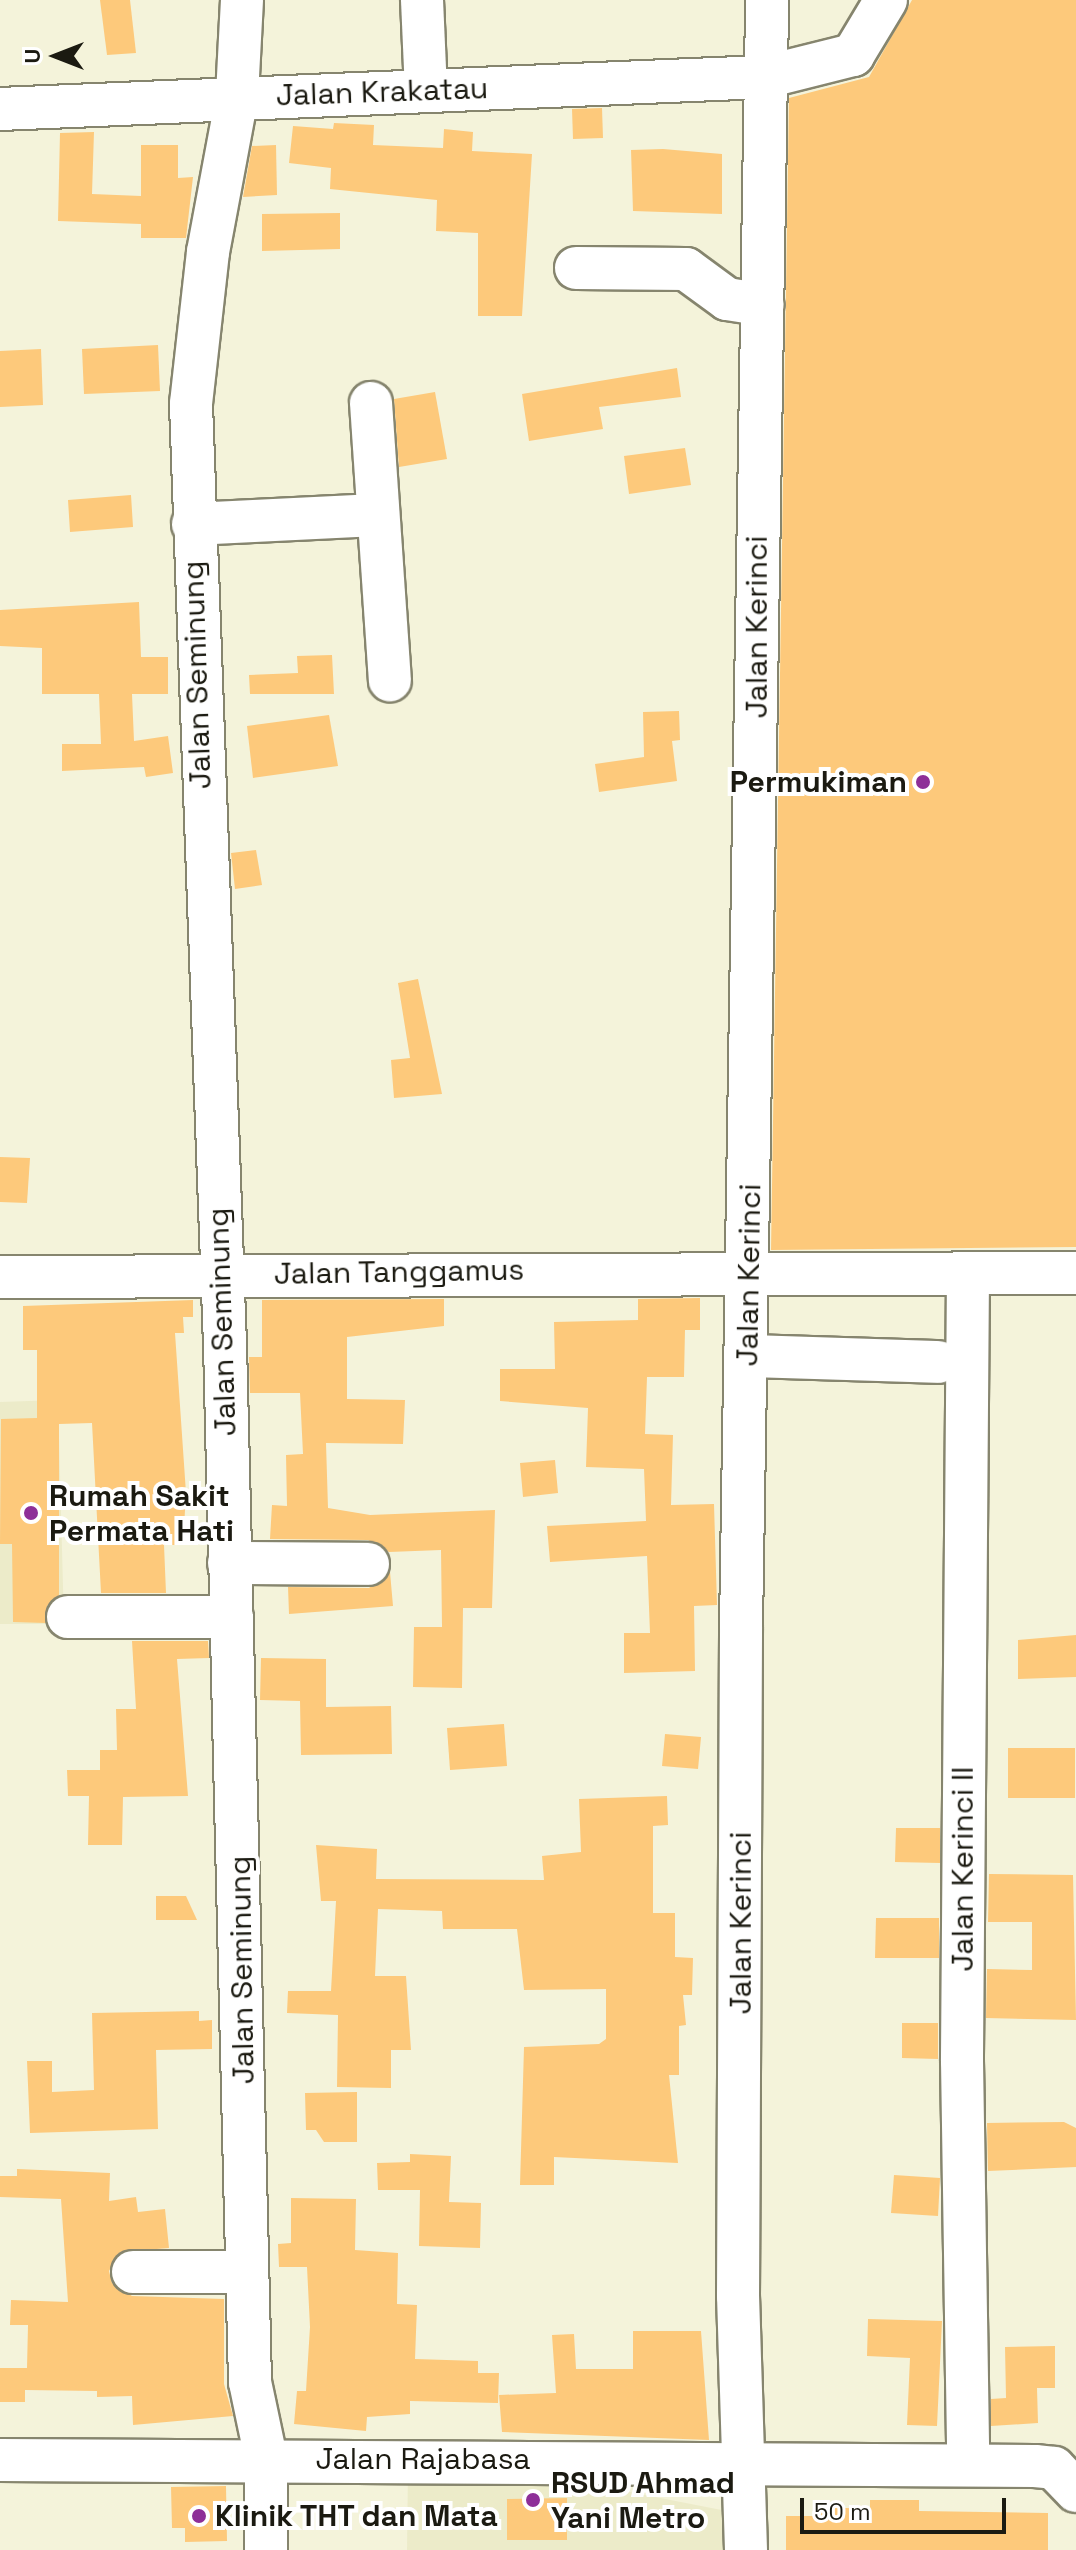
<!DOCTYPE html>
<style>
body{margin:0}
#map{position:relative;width:1076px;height:2550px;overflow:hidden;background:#f4f3da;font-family:"Space Grotesk",sans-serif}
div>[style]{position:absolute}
.built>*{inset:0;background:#ecebc9}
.building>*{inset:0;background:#fdc97b}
.roads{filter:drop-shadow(2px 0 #86856e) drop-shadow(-2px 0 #86856e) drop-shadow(0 2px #86856e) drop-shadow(0 -2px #86856e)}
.minor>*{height:42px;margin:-21px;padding:0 21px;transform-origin:21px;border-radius:21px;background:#fff}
.dots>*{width:22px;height:22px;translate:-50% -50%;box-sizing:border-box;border:4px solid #fff;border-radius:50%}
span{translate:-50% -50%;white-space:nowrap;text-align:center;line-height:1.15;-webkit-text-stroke:8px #fff;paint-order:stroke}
.street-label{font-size:30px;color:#1b1a11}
.poi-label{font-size:30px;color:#1b1a11;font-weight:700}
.right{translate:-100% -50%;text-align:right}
.left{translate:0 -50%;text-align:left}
.north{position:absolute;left:16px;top:16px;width:80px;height:80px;-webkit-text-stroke:6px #fff;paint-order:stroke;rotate:270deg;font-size:22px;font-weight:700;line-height:32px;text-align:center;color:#1b1a11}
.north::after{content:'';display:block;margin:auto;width:28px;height:36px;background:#1b1a11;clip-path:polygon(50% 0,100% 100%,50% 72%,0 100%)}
.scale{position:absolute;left:800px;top:2498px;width:206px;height:36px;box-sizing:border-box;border:4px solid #1b1a11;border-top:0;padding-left:10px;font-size:24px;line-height:28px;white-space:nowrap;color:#1b1a11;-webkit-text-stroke:6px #fff;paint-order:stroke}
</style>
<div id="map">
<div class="built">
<i style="clip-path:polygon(58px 1400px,64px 1624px,0 1624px,0 1402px)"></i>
<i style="clip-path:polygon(512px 2469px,742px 2514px,740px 2550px,407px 2550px,408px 2470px)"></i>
</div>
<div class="building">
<i style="clip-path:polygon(100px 0,130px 0,136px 53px,107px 55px)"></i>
<i style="clip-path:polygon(912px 0,1076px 0,1076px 1247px,771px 1250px,789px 98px,869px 77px)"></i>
<i style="clip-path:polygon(602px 108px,603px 138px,573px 139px,572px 109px)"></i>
<i style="clip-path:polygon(334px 123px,374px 125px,373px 145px,443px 148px,444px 129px,473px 132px,472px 151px,532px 154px,522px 316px,478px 316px,478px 233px,436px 231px,437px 200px,330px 189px,331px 168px,289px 163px,293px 126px,333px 129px)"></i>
<i style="clip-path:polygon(94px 132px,92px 194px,141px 196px,141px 145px,178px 145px,178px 178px,193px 177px,186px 238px,141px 238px,141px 224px,58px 221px,60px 133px)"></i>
<i style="clip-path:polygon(276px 145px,277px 195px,243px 197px,252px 146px)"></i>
<i style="clip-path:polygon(663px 149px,722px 154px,722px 214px,633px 211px,631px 150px)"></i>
<i style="clip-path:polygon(340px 213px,340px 249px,262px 251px,262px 214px)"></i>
<i style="clip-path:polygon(158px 345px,160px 391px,84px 394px,82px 349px)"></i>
<i style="clip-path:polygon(41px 349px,43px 405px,0 407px,0 351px)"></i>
<i style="clip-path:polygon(677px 368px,681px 397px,599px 407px,603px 429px,529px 441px,522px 394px)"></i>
<i style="clip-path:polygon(435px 392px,447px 459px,399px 467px,394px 399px)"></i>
<i style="clip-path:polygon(685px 448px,691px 485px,629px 494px,624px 456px)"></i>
<i style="clip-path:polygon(131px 495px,133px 527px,70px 532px,68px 500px)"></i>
<i style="clip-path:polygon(139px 602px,141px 657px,168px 657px,168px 694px,132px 694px,134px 741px,168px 736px,173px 773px,146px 777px,144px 767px,62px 771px,62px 744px,101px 744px,99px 694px,42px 694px,42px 648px,0 646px,0 610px)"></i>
<i style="clip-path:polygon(332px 655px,334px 694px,250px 694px,249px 675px,298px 673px,297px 656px)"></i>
<i style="clip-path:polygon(679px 711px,680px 740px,672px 741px,677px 781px,599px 792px,595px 764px,644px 757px,643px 712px)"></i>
<i style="clip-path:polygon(329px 715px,338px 766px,253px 778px,247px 726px)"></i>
<i style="clip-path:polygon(256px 850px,262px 885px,235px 889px,231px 853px)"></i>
<i style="clip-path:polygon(418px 979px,442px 1094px,394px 1098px,391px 1060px,410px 1058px,398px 983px)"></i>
<i style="clip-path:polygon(0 1157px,30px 1158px,27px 1203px,0 1202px)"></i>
<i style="clip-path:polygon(700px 1298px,700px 1330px,685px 1330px,684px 1377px,647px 1377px,645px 1434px,673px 1435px,671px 1505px,714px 1504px,717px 1605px,694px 1606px,695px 1671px,624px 1673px,624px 1633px,650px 1633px,647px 1556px,550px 1562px,547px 1526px,646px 1521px,644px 1469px,586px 1467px,588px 1408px,500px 1401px,500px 1369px,555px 1369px,554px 1322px,638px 1320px,638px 1299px)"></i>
<i style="clip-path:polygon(444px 1299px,444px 1326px,347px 1337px,347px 1399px,405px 1400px,403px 1444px,326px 1443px,328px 1508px,370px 1515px,495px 1510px,492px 1608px,463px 1608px,462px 1688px,413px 1687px,414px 1627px,442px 1627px,441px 1550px,389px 1552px,368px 1540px,270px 1539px,272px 1505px,287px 1506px,286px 1455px,303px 1454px,300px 1393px,250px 1393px,249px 1357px,262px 1357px,262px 1300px)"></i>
<i style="clip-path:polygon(193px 1300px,193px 1317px,183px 1317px,184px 1333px,175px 1333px,186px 1493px,183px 1545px,164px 1545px,166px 1593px,101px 1593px,92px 1423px,59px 1424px,59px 1595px,47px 1606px,46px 1623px,13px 1622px,12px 1544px,0 1544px,1px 1419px,37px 1418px,37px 1350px,23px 1350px,23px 1306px)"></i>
<i style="clip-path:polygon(555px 1460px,558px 1493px,523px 1497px,520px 1463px)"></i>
<i style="clip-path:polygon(390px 1572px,393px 1606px,289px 1614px,288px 1587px,369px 1588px)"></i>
<i style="clip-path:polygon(1076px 1635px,1076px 1677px,1018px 1679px,1018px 1640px)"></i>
<i style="clip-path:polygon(132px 1641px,208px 1641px,209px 1658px,177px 1659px,188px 1796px,123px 1797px,122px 1845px,88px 1845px,89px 1796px,68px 1796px,67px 1770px,100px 1770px,100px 1750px,117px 1750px,116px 1709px,136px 1709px)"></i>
<i style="clip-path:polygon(261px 1658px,326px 1659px,326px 1707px,391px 1706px,392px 1754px,301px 1755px,300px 1701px,260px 1700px)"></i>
<i style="clip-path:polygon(504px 1724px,507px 1766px,450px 1770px,447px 1728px)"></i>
<i style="clip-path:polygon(665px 1734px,701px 1737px,698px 1769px,662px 1766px)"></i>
<i style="clip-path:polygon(1008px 1748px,1075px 1748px,1075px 1798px,1008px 1798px)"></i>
<i style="clip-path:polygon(667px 1796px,668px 1825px,653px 1826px,653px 1913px,675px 1913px,675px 1957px,693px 1958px,692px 1995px,683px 1995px,686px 2025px,679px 2026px,679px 2075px,669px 2075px,678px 2163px,554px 2157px,554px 2185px,520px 2185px,524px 2047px,599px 2044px,606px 2039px,606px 1989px,524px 1990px,517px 1929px,443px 1929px,442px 1911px,378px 1909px,375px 1976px,406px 1976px,411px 2050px,391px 2050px,391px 2088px,337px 2087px,338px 2015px,287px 2013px,288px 1991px,331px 1991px,336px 1901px,321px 1901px,316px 1845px,377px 1849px,376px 1879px,544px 1880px,542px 1856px,581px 1852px,579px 1799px)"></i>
<i style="clip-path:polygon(896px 1828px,940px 1828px,940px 1863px,895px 1862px)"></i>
<i style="clip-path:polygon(989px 1874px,1073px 1875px,1076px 2020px,986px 2018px,987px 1969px,1032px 1970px,1032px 1922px,988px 1922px)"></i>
<i style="clip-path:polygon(156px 1896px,186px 1896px,197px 1920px,156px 1920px)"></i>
<i style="clip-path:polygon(876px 1918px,939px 1918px,939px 1958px,875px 1958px)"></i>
<i style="clip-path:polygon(199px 2011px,199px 2021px,212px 2020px,212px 2049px,156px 2050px,158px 2129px,30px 2133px,27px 2061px,52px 2061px,52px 2092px,94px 2090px,92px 2013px)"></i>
<i style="clip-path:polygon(902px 2023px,938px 2023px,938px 2059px,902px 2058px)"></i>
<i style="clip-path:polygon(357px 2092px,357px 2142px,324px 2142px,316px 2130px,306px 2130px,305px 2093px)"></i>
<i style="clip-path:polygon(1064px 2122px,1076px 2128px,1076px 2167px,988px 2171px,987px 2123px)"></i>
<i style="clip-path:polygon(410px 2154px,451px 2156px,449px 2202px,481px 2203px,480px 2248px,419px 2246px,420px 2190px,378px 2190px,377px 2163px,410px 2162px)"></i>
<i style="clip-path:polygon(17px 2169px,110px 2173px,109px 2201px,136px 2197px,138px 2212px,165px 2209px,169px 2248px,120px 2252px,109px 2271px,112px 2283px,132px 2296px,224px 2299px,224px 2384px,233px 2416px,133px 2425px,132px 2396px,97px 2397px,97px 2391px,25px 2390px,25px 2402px,0 2402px,0 2368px,27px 2368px,28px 2325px,10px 2325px,11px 2300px,68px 2302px,61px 2199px,0 2197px,0 2176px,17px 2176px)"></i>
<i style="clip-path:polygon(894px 2175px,940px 2178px,938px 2216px,891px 2213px)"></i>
<i style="clip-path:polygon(291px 2198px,356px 2199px,355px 2250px,398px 2253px,397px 2304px,417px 2305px,415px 2359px,478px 2361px,478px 2373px,499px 2373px,498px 2403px,410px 2401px,410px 2414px,367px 2417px,366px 2431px,294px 2424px,297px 2391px,306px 2391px,310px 2327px,307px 2267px,279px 2267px,278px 2244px,291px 2243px)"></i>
<i style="clip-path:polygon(868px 2319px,942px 2321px,937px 2426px,907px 2425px,910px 2358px,867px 2356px)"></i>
<i style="clip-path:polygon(633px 2331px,701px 2331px,709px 2440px,502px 2432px,499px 2395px,556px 2393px,552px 2335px,574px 2334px,576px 2369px,633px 2369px)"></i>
<i style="clip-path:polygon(1055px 2346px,1055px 2388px,1037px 2388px,1038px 2423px,991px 2426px,991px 2399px,1006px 2398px,1005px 2347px)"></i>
<i style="clip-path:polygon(226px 2486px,227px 2541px,185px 2542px,185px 2528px,172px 2528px,171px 2487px)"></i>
<i style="clip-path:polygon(567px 2498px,567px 2540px,507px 2540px,507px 2499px)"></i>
<i style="clip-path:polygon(870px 2500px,919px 2500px,919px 2511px,1048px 2513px,1048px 2550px,786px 2550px,786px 2516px,821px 2516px,822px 2507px,870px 2509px)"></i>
</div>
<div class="roads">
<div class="minor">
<i style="left:242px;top:0;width:97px;rotate:93deg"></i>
<i style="left:237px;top:97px;width:158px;rotate:100.6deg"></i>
<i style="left:208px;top:252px;width:153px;rotate:96.4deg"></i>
<i style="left:191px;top:404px;width:941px;rotate:87.93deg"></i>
<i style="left:225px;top:1344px;width:1038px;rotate:88.62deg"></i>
<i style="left:250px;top:2382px;width:78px;rotate:78.1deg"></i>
<i style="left:266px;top:2458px;width:92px;rotate:90deg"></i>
<i style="left:422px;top:0;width:90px;rotate:87.5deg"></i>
<i style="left:0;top:109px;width:766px;rotate:-2.4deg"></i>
<i style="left:765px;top:77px;width:91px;rotate:-14deg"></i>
<i style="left:853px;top:55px;width:64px;rotate:-59deg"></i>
<i style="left:576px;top:268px;width:110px;rotate:0.5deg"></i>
<i style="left:686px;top:269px;width:51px;rotate:36.2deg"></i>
<i style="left:727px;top:299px;width:36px;rotate:9deg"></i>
<i style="left:371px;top:403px;width:278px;rotate:86.1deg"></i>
<i style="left:193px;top:524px;width:183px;rotate:-2.8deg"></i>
<i style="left:968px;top:1274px;width:787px;rotate:90.44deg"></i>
<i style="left:962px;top:2061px;width:404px;rotate:89.1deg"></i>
<i style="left:0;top:1277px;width:1076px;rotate:-0.21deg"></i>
<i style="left:748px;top:1356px;width:190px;rotate:1.8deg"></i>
<i style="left:229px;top:1563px;width:139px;rotate:0.4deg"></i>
<i style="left:68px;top:1617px;width:164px"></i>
<i style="left:133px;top:2272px;width:114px"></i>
<i style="left:0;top:2460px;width:1035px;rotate:0.33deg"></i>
<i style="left:1035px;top:2466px;width:19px;rotate:6deg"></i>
<i style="left:1054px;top:2468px;width:32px;rotate:46deg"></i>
<i style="left:746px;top:2550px;width:254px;rotate:-91.8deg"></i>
<i style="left:738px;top:2296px;width:669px;rotate:-89.74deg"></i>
<i style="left:741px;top:1627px;width:1627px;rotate:-89.08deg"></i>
</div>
</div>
<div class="dots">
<i style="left:923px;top:782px;background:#8e2f98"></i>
<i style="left:31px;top:1513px;background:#8e2f98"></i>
<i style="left:533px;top:2500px;background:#8e2f98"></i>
<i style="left:199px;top:2516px;background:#8e2f98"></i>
</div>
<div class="street-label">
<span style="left:382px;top:92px;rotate:-2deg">Jalan Krakatau</span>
<span style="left:757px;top:627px;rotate:-90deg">Jalan Kerinci</span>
<span style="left:197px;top:675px;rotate:-92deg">Jalan Seminung</span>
<span style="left:399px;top:1272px;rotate:-1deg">Jalan Tanggamus</span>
<span style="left:749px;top:1275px;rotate:-89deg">Jalan Kerinci</span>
<span style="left:222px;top:1322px;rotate:-92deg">Jalan Seminung</span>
<span style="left:963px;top:1869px;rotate:-90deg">Jalan Kerinci II</span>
<span style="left:741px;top:1923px;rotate:-90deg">Jalan Kerinci</span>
<span style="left:242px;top:1970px;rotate:-91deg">Jalan Seminung</span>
<span style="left:423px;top:2459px">Jalan Rajabasa</span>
</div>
<div class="poi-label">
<span class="right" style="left:907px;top:782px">Permukiman</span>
<span class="left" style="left:49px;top:1513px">Rumah Sakit<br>Permata Hati</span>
<span class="left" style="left:551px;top:2500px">RSUD Ahmad<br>Yani Metro</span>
<span class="left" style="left:215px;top:2516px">Klinik THT dan Mata</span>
</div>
<div class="north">U</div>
<div class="scale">50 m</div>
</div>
